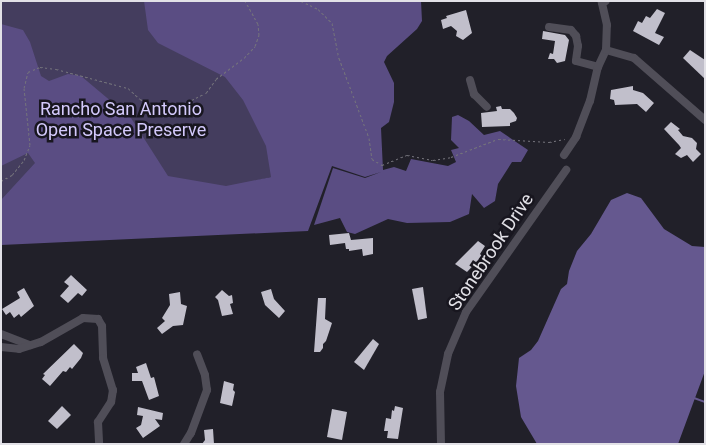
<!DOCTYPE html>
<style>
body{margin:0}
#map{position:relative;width:706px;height:445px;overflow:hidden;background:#212029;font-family:Roboto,sans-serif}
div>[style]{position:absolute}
.green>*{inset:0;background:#443d5e}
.forest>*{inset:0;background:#5a4d83}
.water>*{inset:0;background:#65588f}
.stream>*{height:2px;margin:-1px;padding:0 1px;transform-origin:1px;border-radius:1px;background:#65588f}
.building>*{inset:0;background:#c1bfcb}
.path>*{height:1px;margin-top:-0.5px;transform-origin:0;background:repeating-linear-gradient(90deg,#74737b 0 2.5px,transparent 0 5px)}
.minor>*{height:8px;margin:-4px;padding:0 4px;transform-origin:4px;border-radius:4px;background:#504e58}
span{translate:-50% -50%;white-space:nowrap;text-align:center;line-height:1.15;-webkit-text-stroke:5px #18161f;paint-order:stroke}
.park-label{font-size:18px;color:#d4cafc}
.street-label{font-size:18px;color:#e2e1e7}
.frame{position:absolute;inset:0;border:2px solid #e2e1e7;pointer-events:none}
</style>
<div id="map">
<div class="green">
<i style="clip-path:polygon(1px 1px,420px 1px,387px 50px,331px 162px,1px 244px)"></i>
</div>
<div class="forest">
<i style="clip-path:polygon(144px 1px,421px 1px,422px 21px,417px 29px,387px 56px,384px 62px,394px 83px,394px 102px,389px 122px,381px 128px,383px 170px,394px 167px,406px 171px,411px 159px,448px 166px,456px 162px,451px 150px,459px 148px,451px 140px,452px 117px,458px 115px,469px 121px,484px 135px,500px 131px,528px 150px,521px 162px,512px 162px,498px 184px,495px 201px,484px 208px,472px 194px,469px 214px,450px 222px,407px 223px,388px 219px,355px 234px,347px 232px,340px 218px,314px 225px,333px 168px,365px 178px,381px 172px,365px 177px,332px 166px,308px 231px,1px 245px,1px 200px,35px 163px,28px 153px,1px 166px,1px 24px,23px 30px,30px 42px,41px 76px,49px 81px,68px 74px,81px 76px,131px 118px,168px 176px,226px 186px,271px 177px,266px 146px,243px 100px,225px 77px,158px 43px,148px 30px)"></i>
</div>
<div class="water">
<i style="clip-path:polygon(627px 193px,641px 198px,664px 229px,692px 246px,705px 247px,705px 371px,678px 444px,537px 444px,521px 417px,516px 386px,519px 358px,531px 350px,538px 341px,561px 289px,567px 284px,569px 271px,577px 251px,591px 234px,611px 200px)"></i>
</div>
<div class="stream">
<i style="left:694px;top:398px;width:12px;rotate:20deg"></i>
</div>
<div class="building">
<i style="clip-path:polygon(657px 9px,665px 13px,655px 33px,664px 37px,659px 45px,633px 31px,638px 21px,642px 23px,646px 16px,650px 18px)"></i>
<i style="clip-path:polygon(466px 10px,472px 33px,463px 40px,456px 36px,457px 31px,451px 26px,443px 29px,441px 20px,447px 18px,446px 16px)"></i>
<i style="clip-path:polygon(543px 31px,565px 35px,569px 40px,565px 61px,557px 63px,554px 59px,548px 59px,550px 53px,553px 54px,555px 41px,542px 39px)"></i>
<i style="clip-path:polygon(690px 50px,705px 60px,705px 79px,683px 58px)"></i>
<i style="clip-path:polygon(633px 86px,633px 90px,643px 93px,654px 103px,646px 112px,637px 104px,615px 105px,614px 100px,610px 99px,611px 90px)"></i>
<i style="clip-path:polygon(501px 106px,502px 109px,510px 109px,514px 113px,517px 118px,516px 121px,510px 123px,510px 126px,482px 127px,481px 113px,497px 111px,496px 107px)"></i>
<i style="clip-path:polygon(671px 122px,680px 129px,678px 130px,683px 136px,692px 138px,697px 143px,696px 149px,701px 154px,693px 162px,687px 155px,681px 158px,675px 154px,681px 148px,679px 145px,664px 129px)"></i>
<i style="clip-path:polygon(349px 233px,351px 240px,373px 238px,373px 254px,363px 256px,362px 249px,349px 251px,349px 249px,346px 249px,345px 243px,330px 245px,329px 235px)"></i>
<i style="clip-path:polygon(478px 241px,485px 246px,480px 254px,482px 256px,467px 272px,455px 264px)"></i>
<i style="clip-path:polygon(71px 275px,87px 290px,82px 296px,78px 293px,68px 303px,60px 296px,69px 286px,64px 282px)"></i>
<i style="clip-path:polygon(423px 287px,427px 318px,418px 320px,412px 289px)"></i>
<i style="clip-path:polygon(24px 288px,34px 306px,21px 317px,19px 314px,14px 318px,10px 312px,6px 315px,2px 309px,20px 298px,17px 292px)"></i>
<i style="clip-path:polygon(271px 289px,274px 299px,285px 311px,279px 318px,265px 305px,261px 292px)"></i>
<i style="clip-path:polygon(222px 290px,229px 296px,232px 295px,233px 303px,230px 304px,233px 314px,222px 316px,218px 300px,215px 297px)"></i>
<i style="clip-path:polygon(180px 292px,181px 304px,187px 306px,183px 325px,173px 326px,162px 334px,157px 328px,165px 321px,162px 318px,170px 305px,169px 294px)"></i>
<i style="clip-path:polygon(318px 298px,326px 298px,325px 319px,332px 323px,326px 341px,323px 344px,323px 348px,320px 352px,314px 352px)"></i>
<i style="clip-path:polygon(373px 339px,379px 344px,364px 370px,354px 362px)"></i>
<i style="clip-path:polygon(74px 344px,83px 353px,81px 358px,72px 369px,70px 367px,66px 372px,63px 371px,50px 386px,42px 379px,45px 375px,43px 374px)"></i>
<i style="clip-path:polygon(146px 363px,151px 378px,154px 377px,159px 396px,149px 400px,142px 381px,132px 381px,132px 373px,138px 373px,136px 367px)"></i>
<i style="clip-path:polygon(224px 381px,234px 384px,233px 390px,235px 392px,232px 406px,220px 403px)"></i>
<i style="clip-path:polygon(62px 406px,71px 415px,57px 429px,48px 421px)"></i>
<i style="clip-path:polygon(395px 406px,403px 408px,398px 439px,387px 438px,388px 431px,384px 431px,386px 418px,391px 419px,392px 410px,394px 411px)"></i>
<i style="clip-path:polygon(138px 407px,163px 413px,162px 420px,155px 419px,160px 426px,143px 438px,136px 428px,141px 425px,143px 416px,137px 415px)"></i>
<i style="clip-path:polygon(332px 409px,347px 412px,342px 440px,327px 437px)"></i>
<i style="clip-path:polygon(213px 429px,214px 444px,202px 444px,205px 440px,204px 430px)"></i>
</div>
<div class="path">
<i style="left:301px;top:1px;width:19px;rotate:25deg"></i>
<i style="left:318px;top:9px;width:20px;rotate:45deg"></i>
<i style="left:332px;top:23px;width:36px;rotate:79deg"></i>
<i style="left:339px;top:58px;width:85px;rotate:69.4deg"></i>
<i style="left:369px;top:138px;width:21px;rotate:82deg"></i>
<i style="left:372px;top:159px;width:12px;rotate:31deg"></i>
<i style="left:382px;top:165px;width:27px;rotate:-22deg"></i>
<i style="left:407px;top:155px;width:26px;rotate:11deg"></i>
<i style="left:433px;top:160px;width:18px;rotate:-9deg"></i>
<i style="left:451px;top:157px;width:50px;rotate:-21deg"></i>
<i style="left:498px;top:139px;width:51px;rotate:3.4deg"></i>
<i style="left:549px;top:142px;width:16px;rotate:-11deg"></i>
<i style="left:1px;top:181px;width:13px;rotate:-29deg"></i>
<i style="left:12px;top:175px;width:19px;rotate:-51deg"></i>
<i style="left:24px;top:160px;width:16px;rotate:-68deg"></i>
<i style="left:30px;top:145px;width:57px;rotate:-96deg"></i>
<i style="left:24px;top:88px;width:16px;rotate:-76deg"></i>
<i style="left:28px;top:72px;width:13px;rotate:-23deg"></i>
<i style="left:40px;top:67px;width:16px;rotate:7deg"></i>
<i style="left:56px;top:69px;width:74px;rotate:14.8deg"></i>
<i style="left:128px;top:88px;width:16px;rotate:43deg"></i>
<i style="left:140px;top:99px;width:16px;rotate:27deg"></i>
<i style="left:154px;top:106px;width:24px;rotate:2deg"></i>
<i style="left:178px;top:107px;width:31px;rotate:-27deg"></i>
<i style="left:206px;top:93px;width:17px;rotate:-54deg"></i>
<i style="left:216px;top:79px;width:35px;rotate:-37deg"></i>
<i style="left:244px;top:58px;width:16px;rotate:-47deg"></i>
<i style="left:255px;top:46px;width:12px;rotate:-70deg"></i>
<i style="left:259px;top:35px;width:11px;rotate:-95deg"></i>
<i style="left:258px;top:24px;width:26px;rotate:-119deg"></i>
</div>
<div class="minor">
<i style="left:549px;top:27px;width:22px;rotate:8deg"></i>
<i style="left:571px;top:30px;width:8px;rotate:50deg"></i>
<i style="left:576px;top:36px;width:10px;rotate:79deg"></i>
<i style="left:578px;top:46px;width:15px;rotate:98deg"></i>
<i style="left:576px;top:61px;width:23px;rotate:15deg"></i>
<i style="left:606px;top:50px;width:29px;rotate:16deg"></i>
<i style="left:634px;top:58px;width:94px;rotate:41.1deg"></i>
<i style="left:470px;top:80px;width:15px;rotate:74deg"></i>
<i style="left:474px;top:94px;width:18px;rotate:45deg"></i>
<i style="left:564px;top:155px;width:22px;rotate:-56deg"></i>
<i style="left:576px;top:137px;width:39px;rotate:-69deg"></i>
<i style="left:590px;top:101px;width:35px;rotate:-77deg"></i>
<i style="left:598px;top:67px;width:19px;rotate:-65deg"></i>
<i style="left:606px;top:50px;width:25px;rotate:-88deg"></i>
<i style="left:607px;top:25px;width:23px;rotate:-103deg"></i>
<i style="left:602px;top:3px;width:4px;rotate:-27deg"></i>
<i style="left:1px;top:334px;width:31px;rotate:21deg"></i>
<i style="left:1px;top:347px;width:18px;rotate:6deg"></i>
<i style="left:19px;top:349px;width:23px;rotate:-18deg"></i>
<i style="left:41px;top:342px;width:48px;rotate:-29.7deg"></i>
<i style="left:83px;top:318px;width:15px;rotate:4deg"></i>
<i style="left:98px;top:319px;width:8px;rotate:60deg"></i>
<i style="left:102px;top:326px;width:32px;rotate:88deg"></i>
<i style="left:103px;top:358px;width:34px;rotate:73deg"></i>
<i style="left:113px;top:390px;width:12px;rotate:99deg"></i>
<i style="left:111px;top:402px;width:24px;rotate:123deg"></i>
<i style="left:98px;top:422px;width:22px;rotate:87deg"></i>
<i style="left:184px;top:444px;width:13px;rotate:-58deg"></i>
<i style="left:191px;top:433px;width:46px;rotate:-69.6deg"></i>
<i style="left:207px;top:390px;width:15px;rotate:-98deg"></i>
<i style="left:205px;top:375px;width:22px;rotate:-111deg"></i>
<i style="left:441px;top:444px;width:52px;rotate:-91.1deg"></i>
<i style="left:440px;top:392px;width:39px;rotate:-78deg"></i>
<i style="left:448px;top:354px;width:46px;rotate:-66.8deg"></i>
<i style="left:466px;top:312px;width:174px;rotate:-54.8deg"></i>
</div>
<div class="park-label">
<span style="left:121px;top:120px">Rancho San Antonio<br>Open Space Preserve</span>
</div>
<div class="street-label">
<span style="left:491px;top:252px;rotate:-56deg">Stonebrook Drive</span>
</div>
<div class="frame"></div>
</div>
